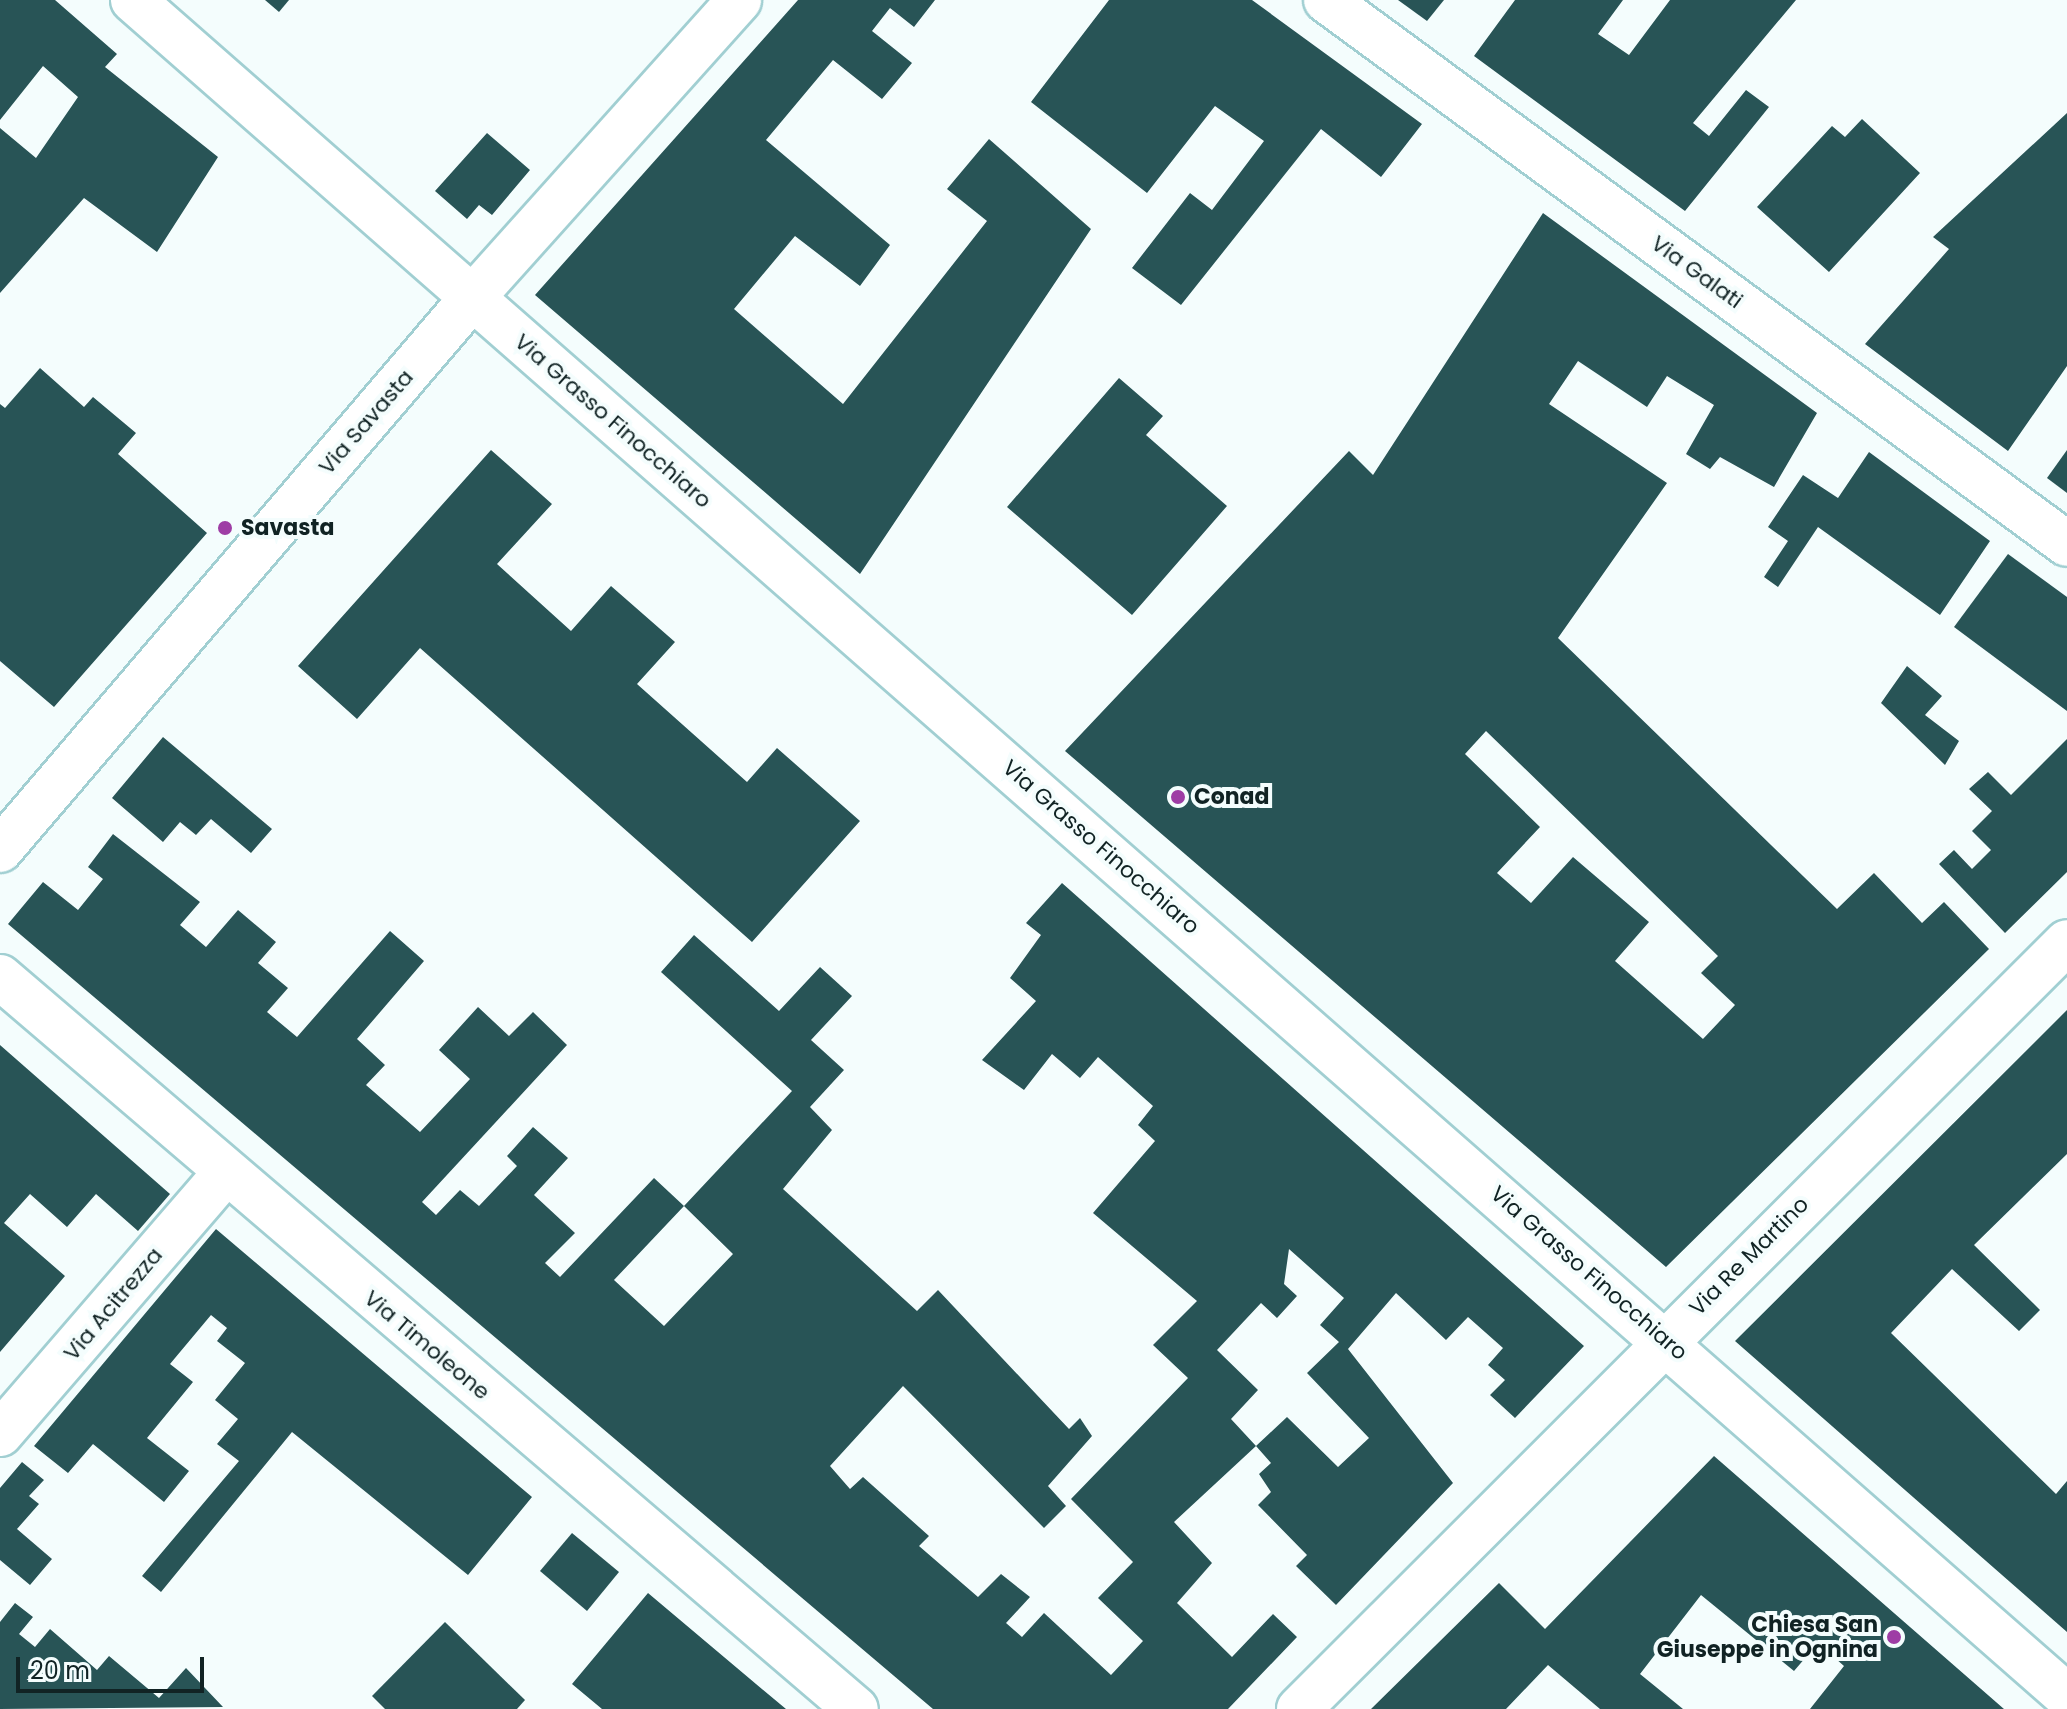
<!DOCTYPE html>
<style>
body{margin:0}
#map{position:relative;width:2067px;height:1709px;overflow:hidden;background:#f4fdfd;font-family:Poppins,sans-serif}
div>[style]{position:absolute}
.building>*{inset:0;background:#285456}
.roads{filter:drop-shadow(2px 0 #a1cfd2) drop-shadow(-2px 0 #a1cfd2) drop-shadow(0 2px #a1cfd2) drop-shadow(0 -2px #a1cfd2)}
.minor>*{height:44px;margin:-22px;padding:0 22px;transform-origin:22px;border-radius:22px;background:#fff}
.tertiary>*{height:44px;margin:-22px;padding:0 22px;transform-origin:22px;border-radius:22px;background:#fff}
.secondary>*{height:44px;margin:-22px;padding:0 22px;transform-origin:22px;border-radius:22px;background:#fff}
.dots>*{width:22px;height:22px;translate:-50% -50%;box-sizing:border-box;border:4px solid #f4fdfd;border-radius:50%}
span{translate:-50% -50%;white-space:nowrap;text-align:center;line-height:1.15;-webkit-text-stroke:8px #f4fdfd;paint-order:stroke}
.street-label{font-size:22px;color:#112324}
.poi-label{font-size:22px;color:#112324;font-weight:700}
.left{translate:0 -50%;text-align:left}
.right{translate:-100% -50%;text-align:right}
.scale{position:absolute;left:16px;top:1657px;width:188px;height:36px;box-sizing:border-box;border:4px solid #112324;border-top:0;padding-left:10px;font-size:24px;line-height:28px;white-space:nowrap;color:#112324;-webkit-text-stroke:6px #f4fdfd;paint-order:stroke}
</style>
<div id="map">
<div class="building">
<i style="clip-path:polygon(0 0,55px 0,117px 54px,105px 67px,218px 157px,157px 252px,84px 198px,0 293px,0 128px,36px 158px,78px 97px,43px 66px,0 120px)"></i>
<i style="clip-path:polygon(265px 0,289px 0,279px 12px)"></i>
<i style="clip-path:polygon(798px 0,935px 0,914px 27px,890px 8px,872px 31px,912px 63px,882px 99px,833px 60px,766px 140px,890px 245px,860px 286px,795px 236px,734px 309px,843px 404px,987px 221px,947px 189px,989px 139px,1091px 229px,860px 574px,535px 295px)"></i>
<i style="clip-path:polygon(1109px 0,1252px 0,1422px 124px,1381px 177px,1321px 129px,1181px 305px,1132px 268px,1190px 193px,1212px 210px,1264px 141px,1215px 106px,1147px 193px,1031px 102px)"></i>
<i style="clip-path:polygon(1398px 0,1444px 0,1427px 21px)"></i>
<i style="clip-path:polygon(1515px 0,1623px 0,1598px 34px,1629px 55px,1670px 0,1796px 0,1693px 123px,1709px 136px,1746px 90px,1769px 107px,1685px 211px,1474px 56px)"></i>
<i style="clip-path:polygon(2067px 113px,2067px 366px,2008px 451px,1865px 344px,1949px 249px,1933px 237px)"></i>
<i style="clip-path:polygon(1862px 119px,1920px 173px,1829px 272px,1757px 207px,1832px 126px,1845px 137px)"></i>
<i style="clip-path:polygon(487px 133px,530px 170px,492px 215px,479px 205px,467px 219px,435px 191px)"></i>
<i style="clip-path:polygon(evenodd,1543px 213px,1817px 413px,1774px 487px,1720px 457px,1710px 469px,1686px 454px,1714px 405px,1667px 376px,1647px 407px,1578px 361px,1549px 404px,1667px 483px,1558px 638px,1837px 909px,1874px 873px,1922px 923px,1944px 902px,1989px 949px,1666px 1267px,1065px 751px,1349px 451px,1373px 475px,1543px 213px,1486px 731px,1718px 956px,1701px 973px,1735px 1005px,1703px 1039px,1615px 961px,1649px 922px,1573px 857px,1531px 903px,1497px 873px,1540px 827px,1465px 754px,1486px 731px)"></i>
<i style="clip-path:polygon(40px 368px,84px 407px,93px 397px,136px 433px,118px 454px,207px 533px,54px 707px,0 661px,0 404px,5px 408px)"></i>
<i style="clip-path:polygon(1119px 378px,1163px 416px,1146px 435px,1227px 506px,1132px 615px,1007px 507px)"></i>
<i style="clip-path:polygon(491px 450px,552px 504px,497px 564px,571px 631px,611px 586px,675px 642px,637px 684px,747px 782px,777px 748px,860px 821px,752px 942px,420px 648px,357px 719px,298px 666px)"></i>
<i style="clip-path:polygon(2067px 450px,2067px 493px,2047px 478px)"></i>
<i style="clip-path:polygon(1869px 452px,1990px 541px,1940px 615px,1818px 527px,1778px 587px,1764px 577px,1788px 541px,1768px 527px,1803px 475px,1838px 498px)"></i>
<i style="clip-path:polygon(2008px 554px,2067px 597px,2067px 711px,1954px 627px)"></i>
<i style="clip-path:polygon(1907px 666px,1942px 696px,1925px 715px,1959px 741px,1945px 765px,1881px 703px)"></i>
<i style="clip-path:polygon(163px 737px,272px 829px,251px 853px,211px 819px,196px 835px,180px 822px,163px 842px,112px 798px)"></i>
<i style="clip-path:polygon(2067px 739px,2067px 872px,2005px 933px,1939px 864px,1954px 850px,1972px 869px,1991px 850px,1972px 831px,1992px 811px,1969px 789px,1988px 772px,2011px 795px)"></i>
<i style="clip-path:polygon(113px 834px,200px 902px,180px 925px,206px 947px,238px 910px,276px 942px,258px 963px,288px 988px,267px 1012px,297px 1037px,390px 931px,424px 961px,357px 1039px,385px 1065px,366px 1085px,420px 1132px,470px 1079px,439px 1050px,478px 1007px,509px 1036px,533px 1012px,567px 1045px,422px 1202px,436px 1215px,460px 1190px,479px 1206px,517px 1166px,507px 1156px,533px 1127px,568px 1158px,534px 1195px,575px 1233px,545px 1263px,560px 1277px,654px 1178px,684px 1206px,614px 1280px,664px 1326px,733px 1254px,684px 1206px,792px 1091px,661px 972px,694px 935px,779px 1011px,820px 967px,852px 996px,811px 1040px,844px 1070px,810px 1107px,832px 1130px,783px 1189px,917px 1311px,938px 1290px,1069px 1429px,1080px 1418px,1092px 1436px,1048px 1486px,1066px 1506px,1044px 1528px,903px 1386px,830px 1466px,850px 1489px,863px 1477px,929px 1536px,919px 1546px,978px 1597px,1001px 1574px,1030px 1597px,1006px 1623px,1022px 1637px,1044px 1613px,1111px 1675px,1143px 1641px,1098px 1598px,1133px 1562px,1071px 1499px,1188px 1378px,1153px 1345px,1197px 1301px,1093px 1213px,1155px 1141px,1138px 1125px,1153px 1106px,1098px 1057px,1080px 1078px,1052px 1054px,1024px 1090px,982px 1060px,1036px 1001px,1010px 978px,1041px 935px,1026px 923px,1062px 883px,1584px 1346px,1515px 1418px,1490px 1395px,1505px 1380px,1488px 1365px,1503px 1348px,1468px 1317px,1446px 1340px,1396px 1293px,1348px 1349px,1453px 1483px,1336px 1605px,1296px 1566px,1307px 1555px,1258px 1505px,1271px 1492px,1259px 1474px,1271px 1463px,1256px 1446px,1287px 1417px,1338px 1467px,1369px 1438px,1307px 1373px,1339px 1342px,1320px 1325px,1344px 1298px,1289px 1249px,1284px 1284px,1297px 1296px,1277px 1318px,1261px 1303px,1217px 1350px,1258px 1390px,1231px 1419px,1256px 1446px,1174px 1522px,1212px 1563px,1177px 1603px,1232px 1657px,1273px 1614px,1297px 1637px,1228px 1709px,933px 1709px,8px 924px,43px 882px,78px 910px,103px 879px,88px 867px)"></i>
<i style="clip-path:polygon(2067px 1010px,2067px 1154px,1974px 1245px,2040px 1310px,2019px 1331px,1952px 1269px,1891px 1333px,2056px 1494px,2067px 1481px,2067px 1632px,1735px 1341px)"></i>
<i style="clip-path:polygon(0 1045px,170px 1194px,138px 1231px,96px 1194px,67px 1227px,30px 1194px,4px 1223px,65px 1276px,0 1352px)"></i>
<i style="clip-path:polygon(216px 1229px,532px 1497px,468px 1575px,292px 1432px,161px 1592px,142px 1576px,239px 1461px,217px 1444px,238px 1419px,215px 1400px,245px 1363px,217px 1341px,227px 1328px,211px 1315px,170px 1364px,193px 1382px,147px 1438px,189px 1471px,164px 1502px,93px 1444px,68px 1473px,34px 1446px)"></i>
<i style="clip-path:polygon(1714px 1456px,2004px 1709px,1810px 1709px,1844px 1666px,1818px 1643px,1794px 1671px,1701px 1595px,1640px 1674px,1683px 1709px,1600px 1709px,1548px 1665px,1506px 1709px,1371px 1709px,1499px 1583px,1545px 1629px)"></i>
<i style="clip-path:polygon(22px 1462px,44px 1480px,29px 1496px,39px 1504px,17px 1529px,52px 1559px,30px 1585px,0 1560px,0 1488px)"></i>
<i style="clip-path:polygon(572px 1533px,619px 1572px,587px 1611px,540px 1571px)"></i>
<i style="clip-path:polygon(648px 1593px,756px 1684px,786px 1709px,602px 1709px,572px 1684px)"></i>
<i style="clip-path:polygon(15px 1603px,33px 1617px,19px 1634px,35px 1647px,50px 1629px,97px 1670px,109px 1656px,159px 1698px,186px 1668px,223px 1707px,0 1709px,0 1622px)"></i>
<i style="clip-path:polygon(445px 1622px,525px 1700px,517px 1709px,385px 1709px,372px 1696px)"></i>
</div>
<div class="roads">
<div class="minor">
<i style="left:1326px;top:0;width:919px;rotate:36.28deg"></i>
<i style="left:0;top:850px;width:726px;rotate:-49.47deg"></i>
<i style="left:472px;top:298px;width:400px;rotate:-48.1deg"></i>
<i style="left:0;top:1434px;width:345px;rotate:-49.2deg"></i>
</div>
<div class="tertiary">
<i style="left:0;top:977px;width:1126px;rotate:40.54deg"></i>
<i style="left:1299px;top:1709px;width:1085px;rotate:-44.96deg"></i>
</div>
<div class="secondary">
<i style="left:133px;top:0;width:2572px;rotate:41.25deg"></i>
</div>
</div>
<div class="dots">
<i style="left:225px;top:528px;background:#9e3da5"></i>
<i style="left:1178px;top:797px;background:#9e3da5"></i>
<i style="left:1894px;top:1637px;background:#9e3da5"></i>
</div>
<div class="street-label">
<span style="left:1697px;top:272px;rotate:36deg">Via Galati</span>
<span style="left:613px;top:421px;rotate:41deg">Via Grasso Finocchiaro</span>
<span style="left:366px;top:422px;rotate:-49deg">Via Savasta</span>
<span style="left:1101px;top:847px;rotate:41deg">Via Grasso Finocchiaro</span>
<span style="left:1749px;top:1256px;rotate:-45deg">Via Re Martino</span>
<span style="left:1589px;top:1273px;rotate:41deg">Via Grasso Finocchiaro</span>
<span style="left:113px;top:1304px;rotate:-50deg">Via Acitrezza</span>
<span style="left:427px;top:1345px;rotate:40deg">Via Timoleone</span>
</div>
<div class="poi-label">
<span class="left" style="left:241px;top:528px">Savasta</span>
<span class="left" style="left:1194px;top:797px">Conad</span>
<span class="right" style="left:1878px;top:1637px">Chiesa San<br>Giuseppe in Ognina</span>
</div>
<div class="scale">20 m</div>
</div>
